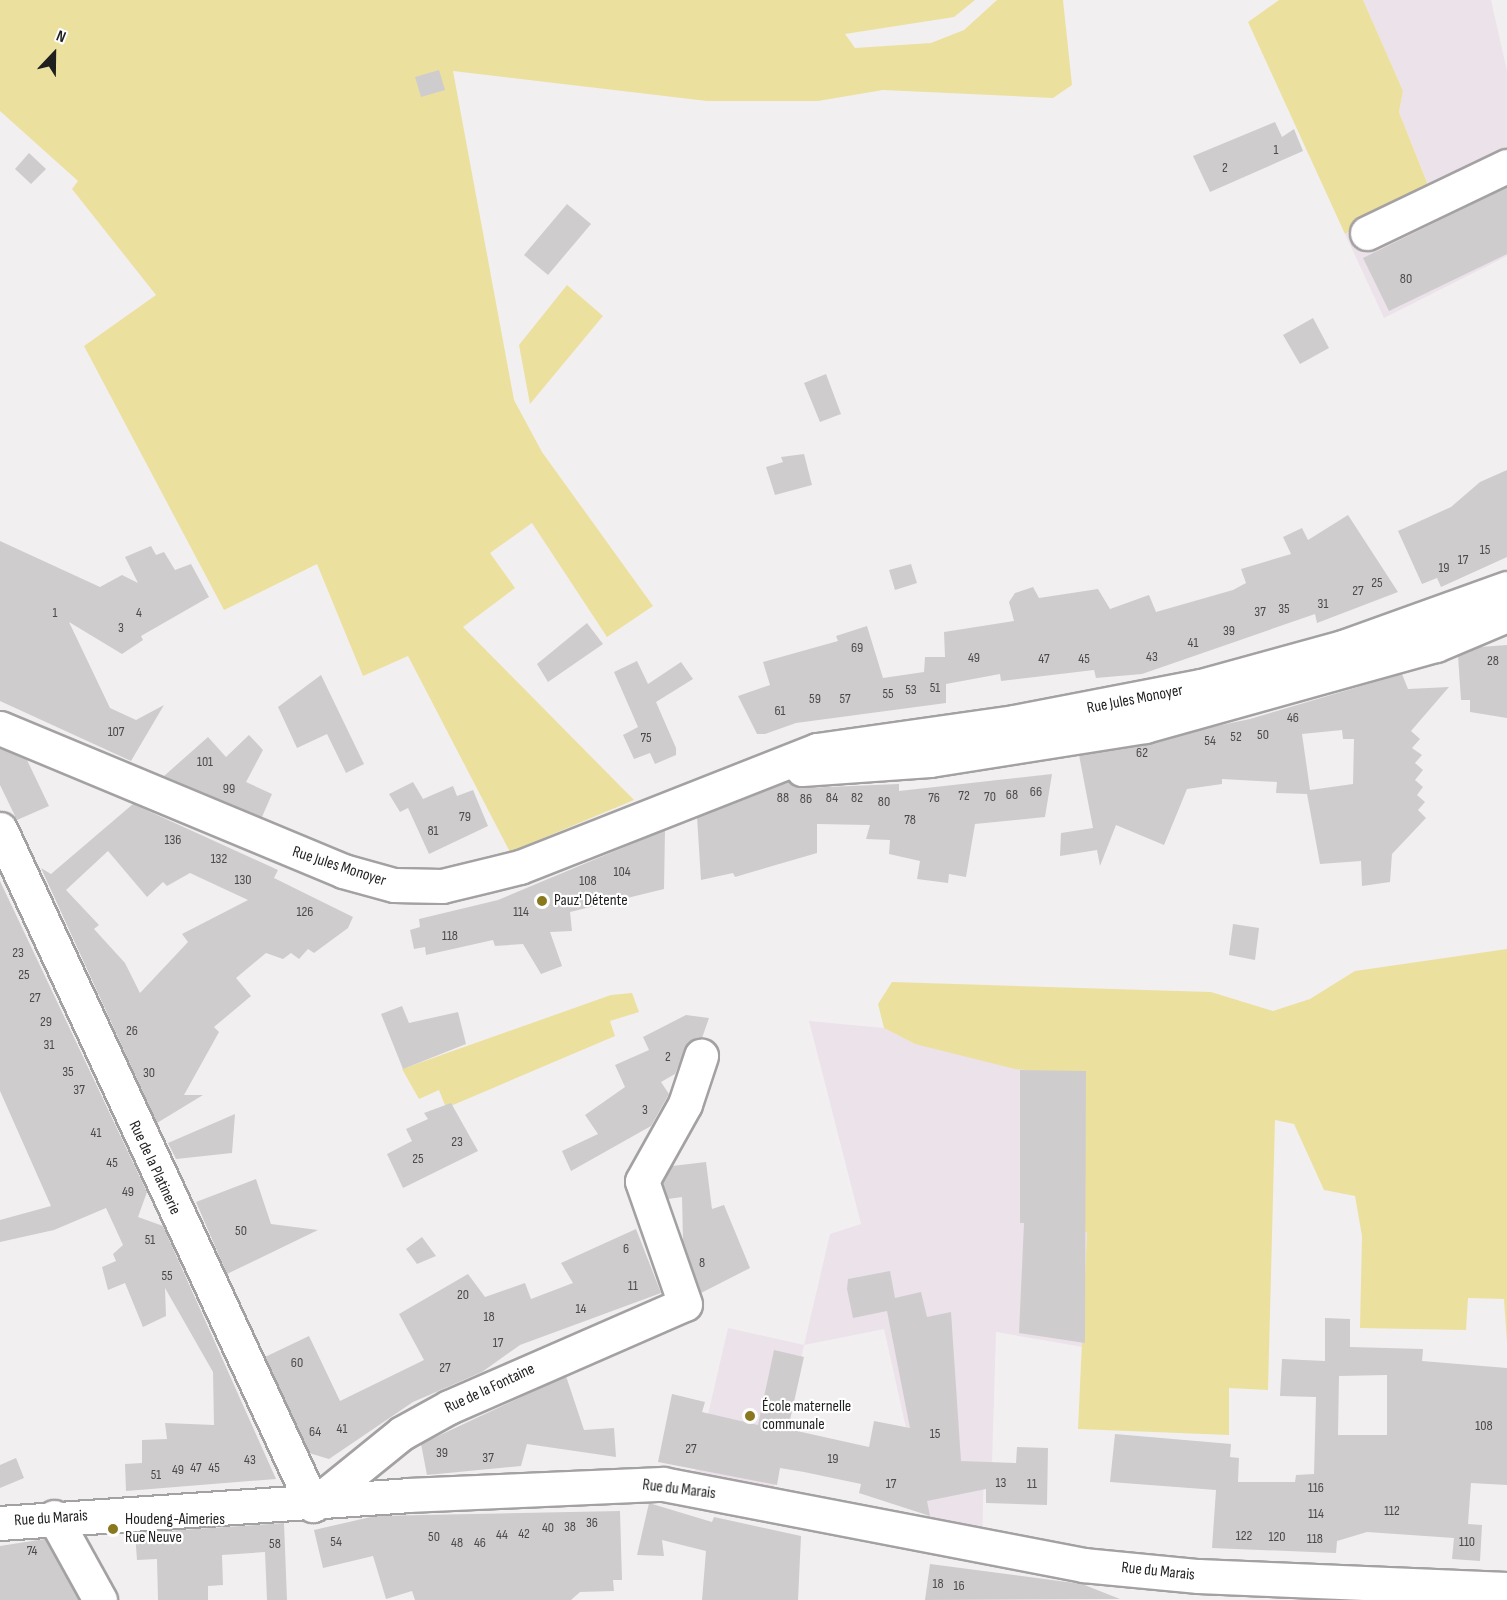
<!DOCTYPE html>
<meta charset="utf-8">
<style>
body{margin:0}
#map{position:relative;width:1507px;height:1600px;overflow:hidden;background:#f2eff1;font-family:"Sofia Sans Condensed",sans-serif}
div>[style]{position:absolute}
.built>*{inset:0;background:#ece2ea}
.green>*{inset:0;background:#ece09e}
.building>*{inset:0;background:#cfccce}
.roads{filter:drop-shadow(2px 0 #a4a1a3) drop-shadow(-2px 0 #a4a1a3) drop-shadow(0 2px #a4a1a3) drop-shadow(0 -2px #a4a1a3)}
.minor>*{height:33px;margin:-16.5px;padding:0 16.5px;transform-origin:16.5px;border-radius:16.5px;background:#fff}
.dots>*{width:16px;height:16px;translate:-50% -50%;box-sizing:border-box;border:3px solid #fff;border-radius:50%}
span{translate:-50% -50%;white-space:nowrap;text-align:center;line-height:1.15;-webkit-text-stroke:4.5px #fff;paint-order:stroke}
.number-label{font-size:14px;color:#4c4a4c}
.number-label span{-webkit-text-stroke-width:0}
.street-label{font-size:16px;color:#201f20}
.poi-label{font-size:16px;color:#201f20}
.left{translate:0 -50%;text-align:left}
.north{position:absolute;left:24px;top:24px;width:60px;height:60px;-webkit-text-stroke:4px #fff;paint-order:stroke;rotate:22deg;font-size:16px;font-weight:700;line-height:24px;text-align:center;color:#201f20}
.north::after{content:'';display:block;margin:auto;width:21px;height:27px;background:#201f20;clip-path:polygon(50% 0,100% 100%,50% 72%,0 100%)}
</style>
<div id="map">
<div class="built">
<i style="clip-path:polygon(1363px 0,1491px 0,1507px 71px,1507px 256px,1384px 318px,1345px 234px,1428px 184px,1399px 112px,1403px 91px)"></i>
<i style="clip-path:polygon(809px 1021px,884px 1028px,915px 1044px,1081px 1075px,1081px 1231px,1087px 1231px,1083px 1347px,996px 1332px,992px 1464px,984px 1464px,982px 1549px,926px 1518px,884px 1329px,804px 1345px,770px 1505px,691px 1488px,728px 1328px,804px 1345px,830px 1234px,861px 1224px)"></i>
</div>
<div class="green">
<i style="clip-path:polygon(0 0,975px 0,954px 17px,845px 34px,855px 48px,931px 43px,964px 30px,997px 0,1063px 0,1072px 85px,1053px 98px,883px 90px,818px 101px,707px 101px,453px 71px,514px 400px,542px 452px,653px 606px,607px 637px,532px 523px,490px 553px,515px 588px,463px 627px,634px 800px,510px 852px,408px 656px,363px 676px,317px 564px,224px 610px,84px 346px,156px 295px,72px 189px,78px 181px,0 111px)"></i>
<i style="clip-path:polygon(1279px 0,1363px 0,1403px 91px,1399px 112px,1428px 185px,1345px 234px,1248px 22px)"></i>
<i style="clip-path:polygon(567px 285px,603px 316px,530px 404px,519px 345px)"></i>
<i style="clip-path:polygon(1507px 949px,1507px 1343px,1504px 1299px,1468px 1298px,1466px 1330px,1360px 1328px,1362px 1236px,1355px 1196px,1324px 1190px,1294px 1124px,1275px 1120px,1268px 1390px,1229px 1388px,1229px 1435px,1078px 1429px,1087px 1232px,1080px 1231px,1081px 1075px,1015px 1069px,915px 1044px,884px 1028px,878px 1004px,892px 982px,1211px 992px,1273px 1011px,1310px 999px,1355px 971px)"></i>
<i style="clip-path:polygon(632px 993px,639px 1012px,610px 1021px,615px 1036px,446px 1108px,439px 1090px,419px 1099px,402px 1069px,611px 995px)"></i>
</div>
<div class="building">
<i style="clip-path:polygon(439px 70px,445px 90px,421px 97px,415px 77px)"></i>
<i style="clip-path:polygon(1275px 122px,1282px 137px,1294px 129px,1303px 151px,1210px 192px,1193px 156px)"></i>
<i style="clip-path:polygon(29px 153px,46px 169px,31px 184px,15px 169px)"></i>
<i style="clip-path:polygon(1507px 187px,1507px 254px,1389px 311px,1363px 258px)"></i>
<i style="clip-path:polygon(567px 204px,591px 224px,548px 275px,524px 255px)"></i>
<i style="clip-path:polygon(1313px 318px,1329px 348px,1300px 364px,1283px 335px)"></i>
<i style="clip-path:polygon(826px 374px,841px 414px,820px 422px,804px 383px)"></i>
<i style="clip-path:polygon(804px 454px,812px 485px,775px 495px,766px 467px,783px 462px,781px 457px)"></i>
<i style="clip-path:polygon(1507px 470px,1507px 557px,1441px 587px,1437px 578px,1422px 584px,1398px 531px,1451px 507px,1480px 482px)"></i>
<i style="clip-path:polygon(1348px 515px,1398px 592px,1317px 623px,1315px 614px,1142px 674px,1096px 678px,1094px 670px,1001px 681px,1000px 674px,946px 684px,946px 703px,796px 723px,765px 734px,757px 734px,738px 696px,770px 685px,763px 662px,838px 641px,836px 636px,867px 626px,883px 678px,924px 672px,925px 657px,945px 657px,944px 632px,1014px 621px,1009px 602px,1015px 593px,1033px 587px,1039px 598px,1098px 589px,1110px 609px,1149px 595px,1156px 612px,1233px 590px,1246px 583px,1241px 569px,1291px 554px,1283px 537px,1302px 528px,1308px 540px)"></i>
<i style="clip-path:polygon(0 541px,100px 587px,122px 575px,138px 583px,125px 557px,151px 546px,156px 555px,164px 552px,175px 570px,191px 564px,209px 597px,141px 636px,143px 640px,122px 654px,69px 622px,110px 708px,136px 720px,164px 705px,131px 761px,0 701px)"></i>
<i style="clip-path:polygon(911px 564px,917px 583px,895px 590px,889px 570px)"></i>
<i style="clip-path:polygon(587px 623px,603px 644px,548px 682px,537px 664px)"></i>
<i style="clip-path:polygon(1507px 645px,1507px 718px,1470px 712px,1470px 700px,1461px 700px,1458px 656px,1480px 647px)"></i>
<i style="clip-path:polygon(637px 661px,648px 684px,681px 662px,693px 679px,656px 702px,676px 748px,676px 755px,655px 764px,650px 753px,634px 759px,623px 735px,638px 727px,614px 672px)"></i>
<i style="clip-path:polygon(evenodd,1402px 674px,1408px 689px,1449px 687px,1411px 731px,1420px 739px,1412px 748px,1422px 755px,1415px 763px,1423px 770px,1415px 780px,1423px 787px,1417px 795px,1425px 802px,1418px 810px,1426px 818px,1392px 854px,1390px 882px,1362px 886px,1361px 861px,1320px 864px,1307px 794px,1276px 793px,1277px 782px,1222px 779px,1222px 784px,1187px 789px,1164px 845px,1116px 825px,1100px 866px,1097px 850px,1060px 856px,1061px 833px,1093px 828px,1079px 755px,1250px 719px,1402px 674px,1342px 730px,1343px 739px,1354px 739px,1353px 784px,1310px 790px,1302px 734px,1342px 730px)"></i>
<i style="clip-path:polygon(321px 675px,364px 764px,346px 773px,327px 734px,297px 748px,278px 707px)"></i>
<i style="clip-path:polygon(249px 735px,263px 750px,246px 782px,272px 794px,262px 817px,164px 776px,208px 737px,226px 757px)"></i>
<i style="clip-path:polygon(0 748px,27px 760px,49px 806px,17px 820px,0 785px)"></i>
<i style="clip-path:polygon(1052px 774px,1045px 817px,975px 824px,966px 877px,949px 874px,948px 883px,917px 879px,920px 861px,889px 854px,890px 840px,866px 839px,870px 825px,817px 824px,817px 853px,735px 877px,733px 873px,701px 880px,697px 817px,788px 782px,803px 788px,899px 784px,899px 791px)"></i>
<i style="clip-path:polygon(413px 782px,423px 799px,453px 786px,457px 796px,473px 790px,488px 826px,429px 854px,408px 808px,400px 812px,389px 794px)"></i>
<i style="clip-path:polygon(evenodd,133px 804px,278px 870px,274px 878px,353px 917px,348px 928px,314px 953px,308px 949px,299px 959px,291px 953px,283px 959px,266px 953px,236px 978px,251px 996px,214px 1027px,219px 1032px,184px 1095px,203px 1095px,157px 1123px,41px 868px,51px 874px,133px 804px,108px 851px,147px 897px,163px 882px,167px 886px,190px 873px,248px 900px,182px 934px,188px 942px,140px 993px,125px 963px,94px 929px,99px 925px,66px 890px,108px 851px)"></i>
<i style="clip-path:polygon(665px 830px,664px 889px,570px 912px,572px 931px,550px 932px,562px 966px,541px 974px,523px 944px,495px 946px,493px 940px,426px 955px,425px 947px,414px 949px,410px 930px,420px 927px,419px 919px,498px 900px)"></i>
<i style="clip-path:polygon(0 881px,147px 1192px,138px 1217px,163px 1226px,276px 1479px,126px 1491px,125px 1464px,142px 1463px,142px 1440px,167px 1439px,165px 1423px,214px 1425px,213px 1372px,165px 1288px,166px 1316px,143px 1327px,125px 1283px,108px 1290px,102px 1267px,116px 1261px,113px 1254px,123px 1245px,106px 1208px,54px 1230px,0 1242px,0 1220px,51px 1206px,0 1091px)"></i>
<i style="clip-path:polygon(1233px 924px,1259px 928px,1255px 960px,1229px 955px)"></i>
<i style="clip-path:polygon(402px 1006px,409px 1023px,458px 1012px,466px 1044px,403px 1069px,381px 1014px)"></i>
<i style="clip-path:polygon(686px 1015px,709px 1018px,702px 1038px,688px 1042px,675px 1074px,661px 1082px,669px 1094px,651px 1126px,571px 1171px,562px 1151px,598px 1134px,585px 1115px,625px 1087px,615px 1065px,649px 1050px,643px 1037px)"></i>
<i style="clip-path:polygon(1020px 1070px,1086px 1071px,1085px 1343px,1019px 1333px,1024px 1223px,1020px 1223px)"></i>
<i style="clip-path:polygon(451px 1103px,478px 1151px,403px 1188px,387px 1154px,412px 1141px,406px 1129px,428px 1119px,424px 1113px)"></i>
<i style="clip-path:polygon(235px 1114px,232px 1153px,176px 1159px,168px 1143px)"></i>
<i style="clip-path:polygon(706px 1162px,712px 1209px,724px 1205px,750px 1268px,701px 1293px,683px 1242px,682px 1197px,668px 1199px,662px 1183px,672px 1166px)"></i>
<i style="clip-path:polygon(256px 1179px,271px 1224px,318px 1230px,227px 1274px,196px 1202px)"></i>
<i style="clip-path:polygon(636px 1229px,661px 1293px,520px 1345px,482px 1372px,413px 1402px,329px 1459px,309px 1453px,265px 1357px,309px 1336px,340px 1401px,424px 1360px,399px 1314px,468px 1274px,485px 1297px,525px 1283px,531px 1299px,573px 1283px,561px 1263px)"></i>
<i style="clip-path:polygon(422px 1237px,436px 1256px,417px 1264px,406px 1249px)"></i>
<i style="clip-path:polygon(890px 1271px,895px 1298px,921px 1292px,927px 1317px,951px 1312px,961px 1461px,1016px 1463px,1017px 1447px,1048px 1448px,1047px 1505px,986px 1503px,986px 1489px,927px 1501px,930px 1516px,859px 1493px,861px 1484px,804px 1472px,780px 1468px,777px 1485px,658px 1462px,672px 1394px,705px 1402px,702px 1412px,758px 1425px,774px 1350px,804px 1357px,788px 1429px,869px 1447px,874px 1421px,910px 1428px,887px 1311px,853px 1318px,847px 1289px,848px 1279px)"></i>
<i style="clip-path:polygon(evenodd,1325px 1318px,1350px 1319px,1350px 1347px,1423px 1349px,1422px 1361px,1507px 1368px,1507px 1485px,1471px 1483px,1468px 1524px,1482px 1525px,1480px 1561px,1452px 1559px,1454px 1538px,1367px 1532px,1337px 1541px,1336px 1553px,1212px 1548px,1216px 1490px,1110px 1482px,1115px 1434px,1231px 1444px,1230px 1457px,1239px 1458px,1238px 1482px,1295px 1482px,1296px 1475px,1314px 1474px,1316px 1397px,1280px 1396px,1282px 1359px,1325px 1361px,1325px 1318px,1387px 1375px,1387px 1435px,1338px 1435px,1339px 1376px,1387px 1375px)"></i>
<i style="clip-path:polygon(566px 1376px,584px 1430px,614px 1428px,616px 1457px,527px 1444px,521px 1466px,427px 1475px,421px 1444px)"></i>
<i style="clip-path:polygon(16px 1458px,24px 1478px,0 1488px,0 1465px)"></i>
<i style="clip-path:polygon(649px 1503px,712px 1522px,714px 1517px,801px 1536px,798px 1600px,702px 1600px,706px 1551px,662px 1540px,664px 1556px,637px 1555px)"></i>
<i style="clip-path:polygon(620px 1511px,622px 1580px,613px 1580px,614px 1591px,580px 1592px,571px 1600px,415px 1600px,412px 1591px,386px 1599px,373px 1556px,323px 1568px,314px 1530px,375px 1516px)"></i>
<i style="clip-path:polygon(284px 1523px,287px 1600px,267px 1600px,265px 1552px,222px 1555px,223px 1585px,208px 1586px,208px 1600px,158px 1600px,157px 1559px,137px 1560px,135px 1533px)"></i>
<i style="clip-path:polygon(45px 1539px,79px 1600px,0 1600px,0 1546px)"></i>
<i style="clip-path:polygon(930px 1564px,1082px 1584px,1120px 1599px,925px 1600px)"></i>
</div>
<div class="roads">
<div class="minor">
<i style="left:1367px;top:233px;width:155px;rotate:-25.6deg"></i>
<i style="left:0;top:728px;width:372px;rotate:22.6deg"></i>
<i style="left:343px;top:871px;width:53px;rotate:15.4deg"></i>
<i style="left:394px;top:885px;width:48px;rotate:1.2deg"></i>
<i style="left:442px;top:886px;width:80px;rotate:-13.7deg"></i>
<i style="left:520px;top:867px;width:319px;rotate:-21.5deg"></i>
<i style="left:817px;top:750px;width:199px;rotate:-8.1deg"></i>
<i style="left:1014px;top:722px;width:190px;rotate:-10.9deg"></i>
<i style="left:1201px;top:686px;width:147px;rotate:-15.4deg"></i>
<i style="left:1343px;top:647px;width:174px;rotate:-19.8deg"></i>
<i style="left:802px;top:769px;width:128px;rotate:-4deg"></i>
<i style="left:930px;top:760px;width:218px;rotate:-9deg"></i>
<i style="left:1145px;top:726px;width:302px;rotate:-15.6deg"></i>
<i style="left:1436px;top:645px;width:77px;rotate:-22.9deg"></i>
<i style="left:0;top:829px;width:745px;rotate:65.16deg"></i>
<i style="left:313px;top:1505px;width:114px;rotate:-39deg"></i>
<i style="left:402px;top:1433px;width:54px;rotate:-29deg"></i>
<i style="left:449px;top:1407px;width:257px;rotate:-23.6deg"></i>
<i style="left:685px;top:1304px;width:130px;rotate:-109.3deg"></i>
<i style="left:642px;top:1181px;width:88px;rotate:-60.8deg"></i>
<i style="left:685px;top:1104px;width:51px;rotate:-71.6deg"></i>
<i style="left:54px;top:1517px;width:95px;rotate:61deg"></i>
<i style="left:0;top:1523px;width:408px;rotate:-3.9deg"></i>
<i style="left:407px;top:1495px;width:256px;rotate:-2.5deg"></i>
<i style="left:663px;top:1484px;width:428px;rotate:10.9deg"></i>
<i style="left:1083px;top:1565px;width:116px;rotate:5.5deg"></i>
<i style="left:1198px;top:1576px;width:309px;rotate:2.4deg"></i>
</div>
</div>
<div class="dots">
<i style="left:542px;top:901px;background:#89781d"></i>
<i style="left:750px;top:1416px;background:#89781d"></i>
<i style="left:113px;top:1529px;background:#89781d"></i>
</div>
<div class="number-label">
<span style="left:1276px;top:150px">1</span>
<span style="left:1225px;top:168px">2</span>
<span style="left:1406px;top:279px">80</span>
<span style="left:1485px;top:550px">15</span>
<span style="left:1463px;top:560px">17</span>
<span style="left:1444px;top:568px">19</span>
<span style="left:1377px;top:583px">25</span>
<span style="left:1358px;top:591px">27</span>
<span style="left:1323px;top:604px">31</span>
<span style="left:1284px;top:609px">35</span>
<span style="left:1260px;top:612px">37</span>
<span style="left:55px;top:613px">1</span>
<span style="left:139px;top:613px">4</span>
<span style="left:121px;top:628px">3</span>
<span style="left:1229px;top:631px">39</span>
<span style="left:1193px;top:643px">41</span>
<span style="left:857px;top:648px">69</span>
<span style="left:1152px;top:657px">43</span>
<span style="left:974px;top:658px">49</span>
<span style="left:1044px;top:659px">47</span>
<span style="left:1084px;top:659px">45</span>
<span style="left:1493px;top:661px">28</span>
<span style="left:935px;top:688px">51</span>
<span style="left:911px;top:690px">53</span>
<span style="left:888px;top:694px">55</span>
<span style="left:815px;top:699px">59</span>
<span style="left:845px;top:699px">57</span>
<span style="left:780px;top:711px">61</span>
<span style="left:1293px;top:718px">46</span>
<span style="left:116px;top:732px">107</span>
<span style="left:1263px;top:735px">50</span>
<span style="left:1236px;top:737px">52</span>
<span style="left:646px;top:738px">75</span>
<span style="left:1210px;top:741px">54</span>
<span style="left:1142px;top:753px">62</span>
<span style="left:205px;top:762px">101</span>
<span style="left:229px;top:789px">99</span>
<span style="left:1036px;top:792px">66</span>
<span style="left:1012px;top:795px">68</span>
<span style="left:964px;top:796px">72</span>
<span style="left:990px;top:797px">70</span>
<span style="left:783px;top:798px">88</span>
<span style="left:832px;top:798px">84</span>
<span style="left:857px;top:798px">82</span>
<span style="left:934px;top:798px">76</span>
<span style="left:806px;top:799px">86</span>
<span style="left:884px;top:802px">80</span>
<span style="left:465px;top:817px">79</span>
<span style="left:910px;top:820px">78</span>
<span style="left:433px;top:831px">81</span>
<span style="left:173px;top:840px">136</span>
<span style="left:219px;top:859px">132</span>
<span style="left:622px;top:872px">104</span>
<span style="left:243px;top:880px">130</span>
<span style="left:588px;top:881px">108</span>
<span style="left:305px;top:912px">126</span>
<span style="left:521px;top:912px">114</span>
<span style="left:450px;top:936px">118</span>
<span style="left:18px;top:953px">23</span>
<span style="left:24px;top:975px">25</span>
<span style="left:35px;top:998px">27</span>
<span style="left:46px;top:1022px">29</span>
<span style="left:132px;top:1031px">26</span>
<span style="left:49px;top:1045px">31</span>
<span style="left:668px;top:1057px">2</span>
<span style="left:68px;top:1072px">35</span>
<span style="left:149px;top:1073px">30</span>
<span style="left:79px;top:1090px">37</span>
<span style="left:645px;top:1110px">3</span>
<span style="left:96px;top:1133px">41</span>
<span style="left:457px;top:1142px">23</span>
<span style="left:418px;top:1159px">25</span>
<span style="left:112px;top:1163px">45</span>
<span style="left:128px;top:1192px">49</span>
<span style="left:241px;top:1231px">50</span>
<span style="left:150px;top:1240px">51</span>
<span style="left:626px;top:1249px">6</span>
<span style="left:702px;top:1263px">8</span>
<span style="left:167px;top:1276px">55</span>
<span style="left:633px;top:1286px">11</span>
<span style="left:463px;top:1295px">20</span>
<span style="left:581px;top:1309px">14</span>
<span style="left:489px;top:1317px">18</span>
<span style="left:498px;top:1343px">17</span>
<span style="left:297px;top:1363px">60</span>
<span style="left:445px;top:1368px">27</span>
<span style="left:1484px;top:1426px">108</span>
<span style="left:342px;top:1429px">41</span>
<span style="left:315px;top:1432px">64</span>
<span style="left:935px;top:1434px">15</span>
<span style="left:691px;top:1449px">27</span>
<span style="left:442px;top:1453px">39</span>
<span style="left:488px;top:1458px">37</span>
<span style="left:833px;top:1459px">19</span>
<span style="left:250px;top:1460px">43</span>
<span style="left:196px;top:1468px">47</span>
<span style="left:214px;top:1468px">45</span>
<span style="left:178px;top:1470px">49</span>
<span style="left:156px;top:1475px">51</span>
<span style="left:1001px;top:1483px">13</span>
<span style="left:891px;top:1484px">17</span>
<span style="left:1032px;top:1484px">11</span>
<span style="left:1316px;top:1488px">116</span>
<span style="left:1392px;top:1511px">112</span>
<span style="left:1316px;top:1514px">114</span>
<span style="left:592px;top:1523px">36</span>
<span style="left:570px;top:1527px">38</span>
<span style="left:548px;top:1528px">40</span>
<span style="left:524px;top:1534px">42</span>
<span style="left:502px;top:1535px">44</span>
<span style="left:1244px;top:1536px">122</span>
<span style="left:434px;top:1537px">50</span>
<span style="left:1277px;top:1537px">120</span>
<span style="left:1315px;top:1539px">118</span>
<span style="left:336px;top:1542px">54</span>
<span style="left:1467px;top:1542px">110</span>
<span style="left:457px;top:1543px">48</span>
<span style="left:480px;top:1543px">46</span>
<span style="left:275px;top:1544px">58</span>
<span style="left:32px;top:1551px">74</span>
<span style="left:938px;top:1584px">18</span>
<span style="left:959px;top:1586px">16</span>
</div>
<div class="street-label">
<span style="left:1135px;top:700px;rotate:-11deg">Rue Jules Monoyer</span>
<span style="left:339px;top:867px;rotate:18deg">Rue Jules Monoyer</span>
<span style="left:154px;top:1168px;rotate:65deg">Rue de la Platinerie</span>
<span style="left:490px;top:1389px;rotate:-25deg">Rue de la Fontaine</span>
<span style="left:679px;top:1490px;rotate:7deg">Rue du Marais</span>
<span style="left:51px;top:1519px;rotate:-4deg">Rue du Marais</span>
<span style="left:1158px;top:1572px;rotate:6deg">Rue du Marais</span>
</div>
<div class="poi-label">
<span class="left" style="left:554px;top:901px">Pauz' Détente</span>
<span class="left" style="left:762px;top:1416px">École maternelle<br>communale</span>
<span class="left" style="left:125px;top:1529px">Houdeng-Aimeries<br>Rue Neuve</span>
</div>
<div class="north">N</div>
</div>
